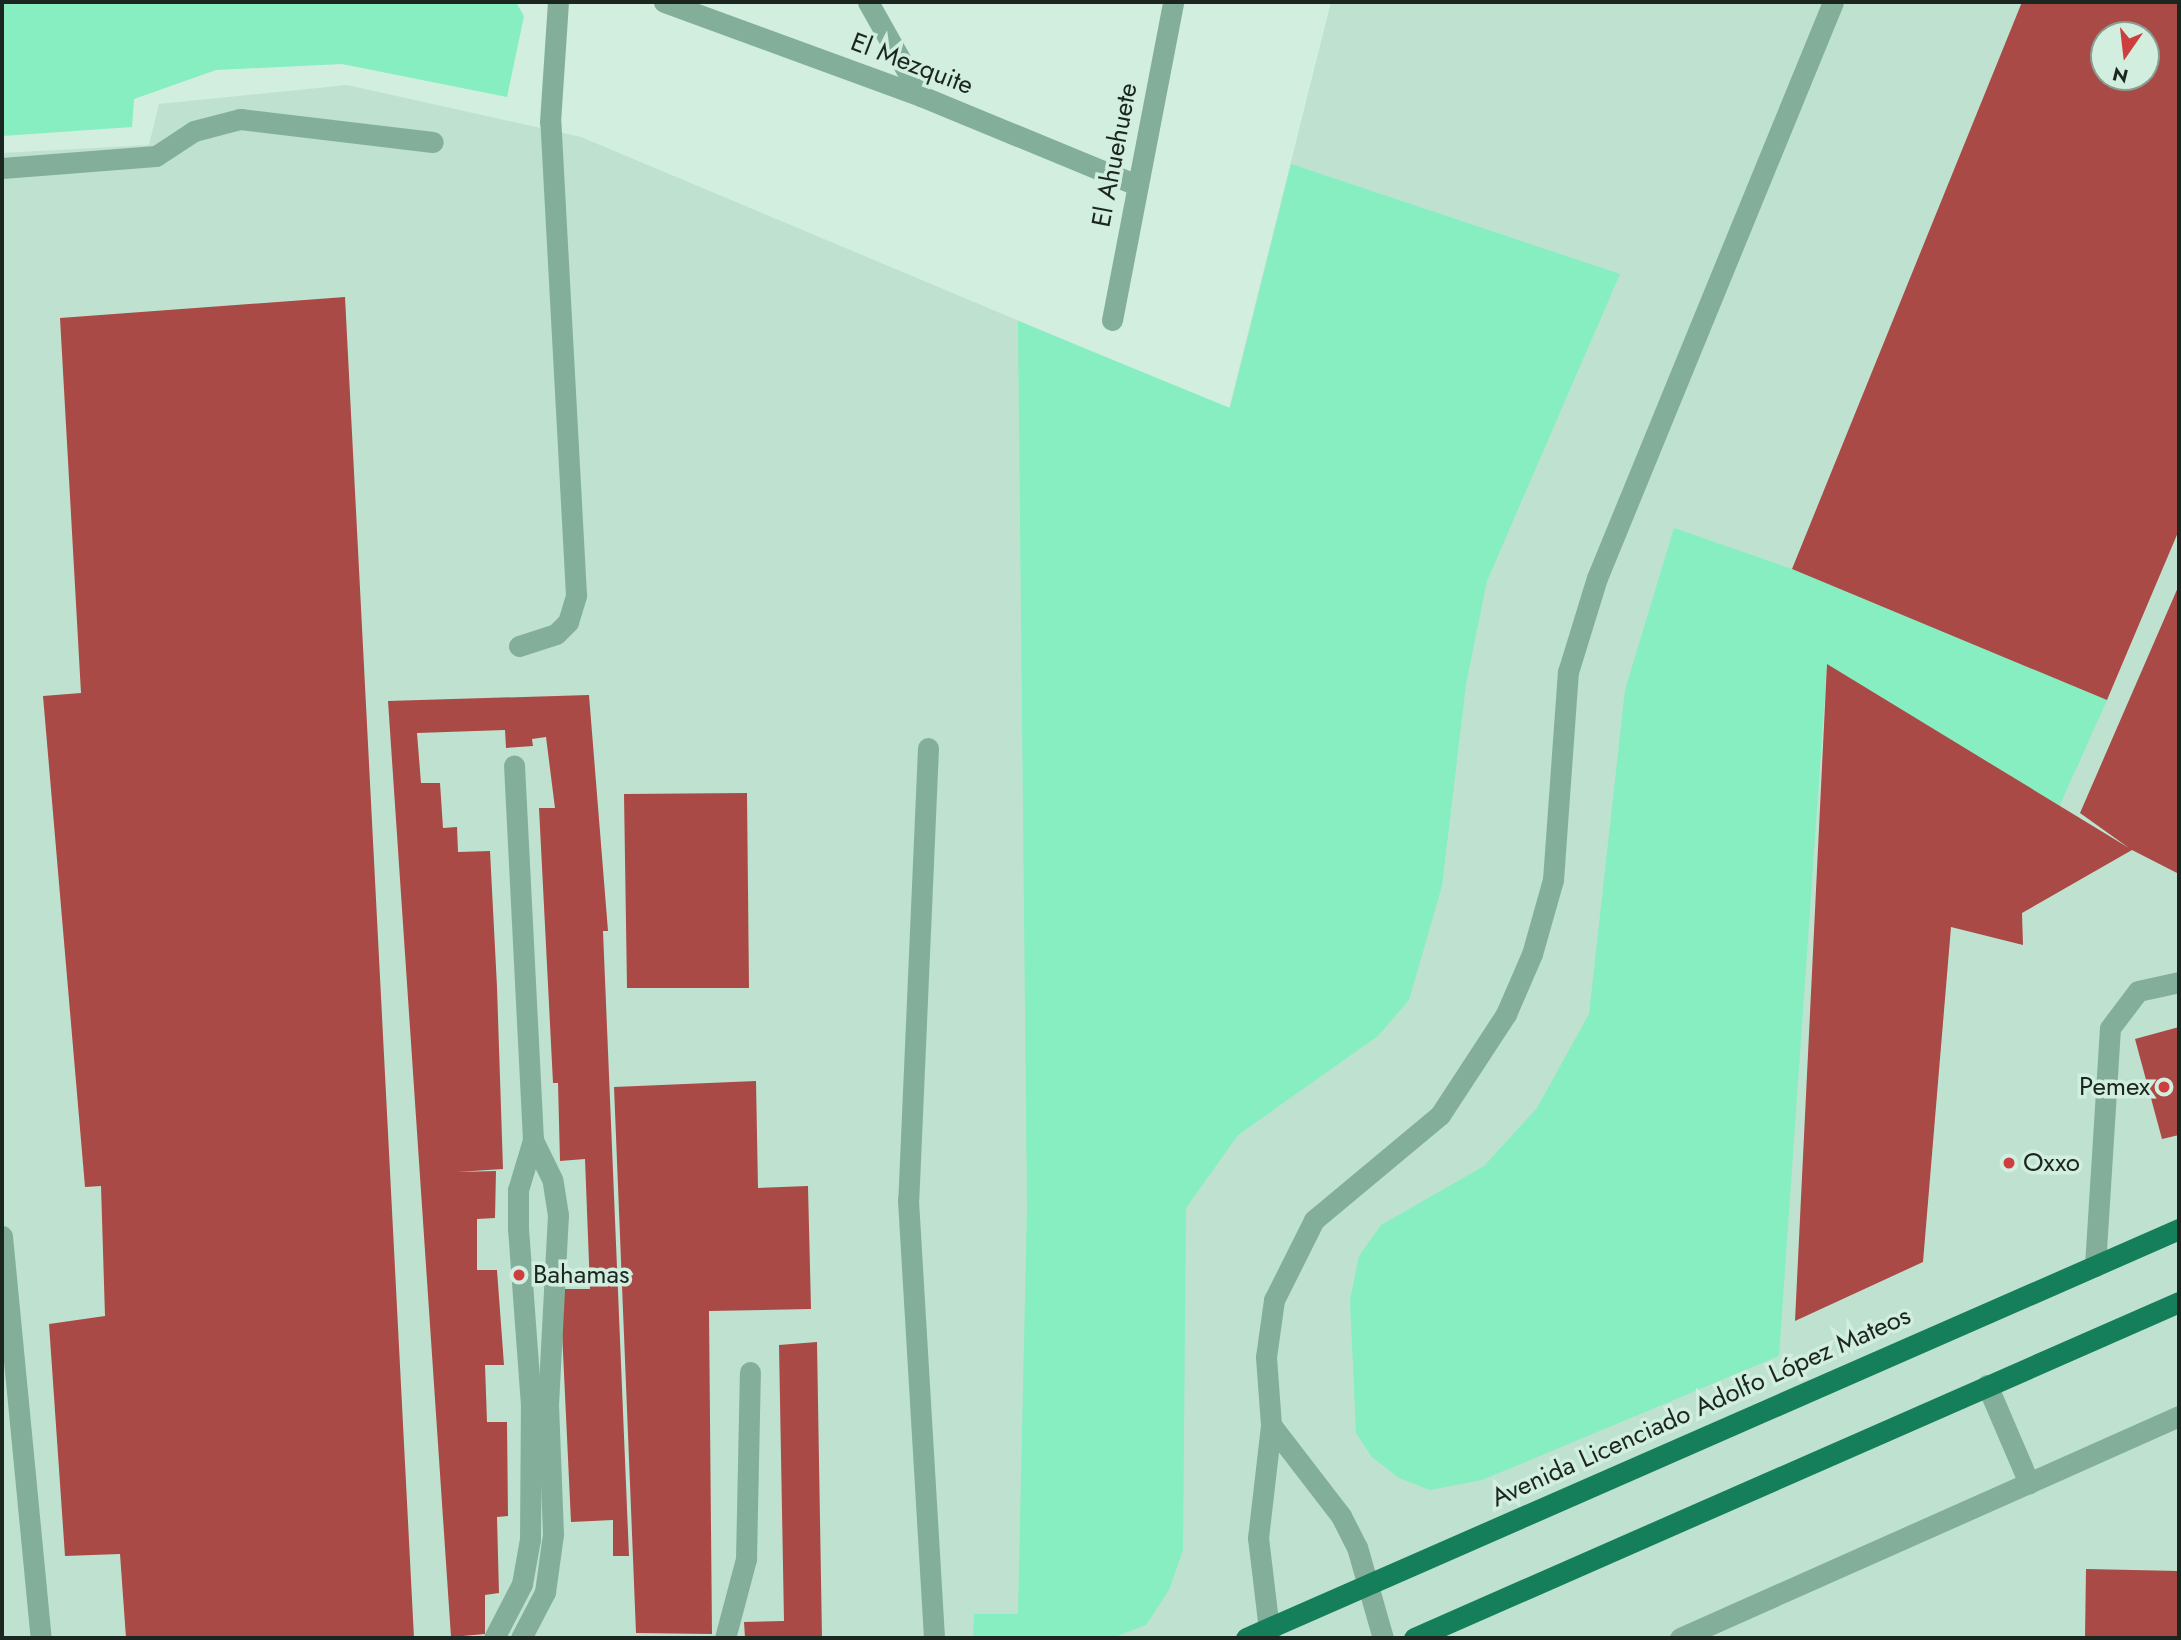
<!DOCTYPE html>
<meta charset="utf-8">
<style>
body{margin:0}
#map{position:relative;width:2181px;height:1640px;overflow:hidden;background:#d1eedf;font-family:Jost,sans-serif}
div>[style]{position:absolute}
.built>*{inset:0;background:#bee2cf}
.green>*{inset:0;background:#86eec0}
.building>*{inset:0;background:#aa4a46}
.minor>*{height:21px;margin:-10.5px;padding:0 10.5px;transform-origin:10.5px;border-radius:10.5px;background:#83af9a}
.major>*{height:21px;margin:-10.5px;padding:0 10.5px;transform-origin:10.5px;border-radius:10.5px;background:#147f5a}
.dots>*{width:19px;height:19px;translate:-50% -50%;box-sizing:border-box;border:4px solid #d1eedf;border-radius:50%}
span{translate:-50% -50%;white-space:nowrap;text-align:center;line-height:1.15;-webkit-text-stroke:7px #d1eedf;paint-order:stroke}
.street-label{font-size:26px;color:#1b2620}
.poi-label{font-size:26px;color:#1b2620}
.right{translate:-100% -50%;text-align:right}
.left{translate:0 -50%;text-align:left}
.frame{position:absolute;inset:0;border:4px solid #1b2620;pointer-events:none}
.north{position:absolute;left:2090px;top:21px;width:70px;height:70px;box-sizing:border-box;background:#d1eedf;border:2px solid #889e93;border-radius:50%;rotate:194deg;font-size:19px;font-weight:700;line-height:28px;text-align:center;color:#1b2620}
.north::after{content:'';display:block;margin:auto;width:24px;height:32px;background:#cd3f3e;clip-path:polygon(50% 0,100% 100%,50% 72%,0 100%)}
</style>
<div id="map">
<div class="built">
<i style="clip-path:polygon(evenodd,1331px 2px,2179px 2px,2179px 1638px,2px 1638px,2px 153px,149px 145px,159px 104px,347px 85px,581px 137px,1229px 409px,1331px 2px,2104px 35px,2146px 35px,2146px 77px,2104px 77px,2104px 35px)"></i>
</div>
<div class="green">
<i style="clip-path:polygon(2px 2px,516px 2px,524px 16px,507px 97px,342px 64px,216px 70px,134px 99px,132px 127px,2px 136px)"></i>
<i style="clip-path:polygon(1291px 164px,1620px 274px,1487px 581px,1466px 684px,1442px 886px,1409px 1000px,1378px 1036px,1238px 1135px,1186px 1208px,1183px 1550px,1169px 1590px,1146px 1625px,1112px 1638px,973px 1638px,974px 1614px,1018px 1614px,1027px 1207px,1018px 321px,1230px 408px)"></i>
<i style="clip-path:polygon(1674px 528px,1792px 569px,2107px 700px,2059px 807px,1827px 665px,1779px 1356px,1482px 1480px,1430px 1490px,1399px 1478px,1372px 1457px,1356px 1433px,1350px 1300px,1359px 1256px,1381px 1225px,1484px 1166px,1537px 1108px,1589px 1014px,1625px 690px)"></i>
</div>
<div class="building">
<i style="clip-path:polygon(evenodd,2022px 2px,2179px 2px,2179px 530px,2107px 700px,1792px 569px,2022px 2px,2104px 35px,2146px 35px,2146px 77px,2104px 77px,2104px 35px)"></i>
<i style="clip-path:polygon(345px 297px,414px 1638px,126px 1638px,120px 1554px,65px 1556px,49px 1324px,105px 1316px,101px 1186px,85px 1187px,43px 696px,81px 693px,60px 318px)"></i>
<i style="clip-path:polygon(2179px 585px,2179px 874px,2132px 850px,2022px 913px,2023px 945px,1951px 927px,1923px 1262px,1795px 1321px,1827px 664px,2129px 848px,2080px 813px)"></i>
<i style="clip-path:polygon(589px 695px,608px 931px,603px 931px,629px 1556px,613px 1556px,613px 1520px,571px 1522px,560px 1289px,590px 1289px,585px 1159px,560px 1161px,558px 1083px,553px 1083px,539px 808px,555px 808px,546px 737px,532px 739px,533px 746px,506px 748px,505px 730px,417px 733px,421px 783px,440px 783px,443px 828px,457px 827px,458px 852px,490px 851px,497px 987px,503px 1169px,457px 1172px,496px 1171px,495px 1218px,477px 1219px,477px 1270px,497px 1270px,504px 1365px,485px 1365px,487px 1422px,507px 1422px,508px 1516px,497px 1517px,499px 1593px,485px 1595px,485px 1634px,451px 1637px,388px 701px)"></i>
<i style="clip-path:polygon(747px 793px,749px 988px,627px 988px,624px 794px)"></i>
<i style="clip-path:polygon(2179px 1027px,2179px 1135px,2162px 1139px,2135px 1039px)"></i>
<i style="clip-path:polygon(756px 1081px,758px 1188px,808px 1186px,811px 1309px,709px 1311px,712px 1634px,636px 1633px,614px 1087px)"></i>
<i style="clip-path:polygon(817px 1342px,822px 1638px,745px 1638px,744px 1622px,784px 1621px,779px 1345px)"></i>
<i style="clip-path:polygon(2086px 1569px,2179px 1571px,2179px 1638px,2085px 1638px)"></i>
</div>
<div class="minor">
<i style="left:664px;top:2px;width:274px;rotate:20.1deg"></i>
<i style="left:921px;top:96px;width:234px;rotate:22.4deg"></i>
<i style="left:868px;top:2px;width:108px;rotate:60.6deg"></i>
<i style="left:2px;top:168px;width:154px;rotate:-4.5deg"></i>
<i style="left:156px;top:156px;width:45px;rotate:-33.3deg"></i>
<i style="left:194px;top:131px;width:48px;rotate:-14.6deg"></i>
<i style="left:240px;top:119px;width:194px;rotate:6.8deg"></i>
<i style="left:1112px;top:320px;width:324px;rotate:-79.1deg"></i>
<i style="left:519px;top:646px;width:39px;rotate:-18deg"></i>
<i style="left:556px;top:634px;width:17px;rotate:-45deg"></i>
<i style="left:568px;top:622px;width:28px;rotate:-73deg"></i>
<i style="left:576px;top:595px;width:474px;rotate:-93.1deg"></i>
<i style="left:550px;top:122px;width:120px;rotate:-86.2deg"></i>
<i style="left:928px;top:748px;width:452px;rotate:92.5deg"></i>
<i style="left:908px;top:1200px;width:439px;rotate:86.6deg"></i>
<i style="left:2px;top:1236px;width:404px;rotate:84.5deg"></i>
<i style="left:2095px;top:1266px;width:238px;rotate:-86.4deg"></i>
<i style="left:2110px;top:1028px;width:46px;rotate:-52.9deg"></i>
<i style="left:2138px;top:991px;width:42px;rotate:-12.4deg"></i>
<i style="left:1987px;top:1385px;width:107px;rotate:66.8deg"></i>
<i style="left:1271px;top:1425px;width:115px;rotate:52.4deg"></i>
<i style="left:1341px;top:1516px;width:35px;rotate:63deg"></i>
<i style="left:1357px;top:1547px;width:95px;rotate:74.1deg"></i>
<i style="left:494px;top:1638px;width:61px;rotate:-62.6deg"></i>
<i style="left:522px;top:1584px;width:46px;rotate:-79.9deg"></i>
<i style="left:530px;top:1539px;width:134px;rotate:-89.6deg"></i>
<i style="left:531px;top:1405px;width:177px;rotate:-94.2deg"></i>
<i style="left:518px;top:1228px;width:38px;rotate:-90deg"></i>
<i style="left:518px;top:1190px;width:52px;rotate:-73.3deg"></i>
<i style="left:533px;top:1140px;width:375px;rotate:-92.9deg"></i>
<i style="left:521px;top:1638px;width:52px;rotate:-62.4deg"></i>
<i style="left:545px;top:1592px;width:59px;rotate:-82.1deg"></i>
<i style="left:553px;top:1534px;width:129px;rotate:-92.2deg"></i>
<i style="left:548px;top:1405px;width:190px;rotate:-87deg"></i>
<i style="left:558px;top:1215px;width:36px;rotate:-99deg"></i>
<i style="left:552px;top:1179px;width:43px;rotate:-116deg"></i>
<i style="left:725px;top:1638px;width:82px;rotate:-75.1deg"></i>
<i style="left:746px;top:1559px;width:187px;rotate:-88.8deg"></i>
<i style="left:1270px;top:1638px;width:101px;rotate:-96.8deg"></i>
<i style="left:1258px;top:1538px;width:114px;rotate:-83.4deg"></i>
<i style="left:1271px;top:1425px;width:68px;rotate:-94.2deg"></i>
<i style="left:1266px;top:1357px;width:58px;rotate:-82deg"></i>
<i style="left:1274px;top:1300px;width:89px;rotate:-63.4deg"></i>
<i style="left:1314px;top:1220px;width:164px;rotate:-39.8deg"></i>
<i style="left:1440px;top:1115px;width:121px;rotate:-56.8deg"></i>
<i style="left:1506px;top:1014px;width:65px;rotate:-66.6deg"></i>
<i style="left:1532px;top:954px;width:77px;rotate:-74.2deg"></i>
<i style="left:1553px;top:880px;width:209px;rotate:-85.9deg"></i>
<i style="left:1568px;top:672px;width:98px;rotate:-72.9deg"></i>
<i style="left:1597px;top:578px;width:622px;rotate:-67.72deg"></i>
<i style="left:1680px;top:1638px;width:546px;rotate:-23.98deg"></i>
</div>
<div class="major">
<i style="left:1246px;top:1638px;width:1019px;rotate:-23.67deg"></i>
<i style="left:1414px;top:1638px;width:836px;rotate:-23.71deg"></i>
</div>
<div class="dots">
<i style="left:2164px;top:1087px;background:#cd3f3e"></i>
<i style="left:2009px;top:1163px;background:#cd3f3e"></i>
<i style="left:519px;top:1275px;background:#cd3f3e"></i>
</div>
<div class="street-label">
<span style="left:912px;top:64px;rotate:21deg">El Mezquite</span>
<span style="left:1115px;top:155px;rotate:-79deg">El Ahuehuete</span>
<span style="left:1701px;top:1407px;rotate:-24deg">Avenida Licenciado Adolfo López Mateos</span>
</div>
<div class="poi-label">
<span class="right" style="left:2150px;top:1087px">Pemex</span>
<span class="left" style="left:2023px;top:1163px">Oxxo</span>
<span class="left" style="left:533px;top:1275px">Bahamas</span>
</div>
<div class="frame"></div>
<div class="north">N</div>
</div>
